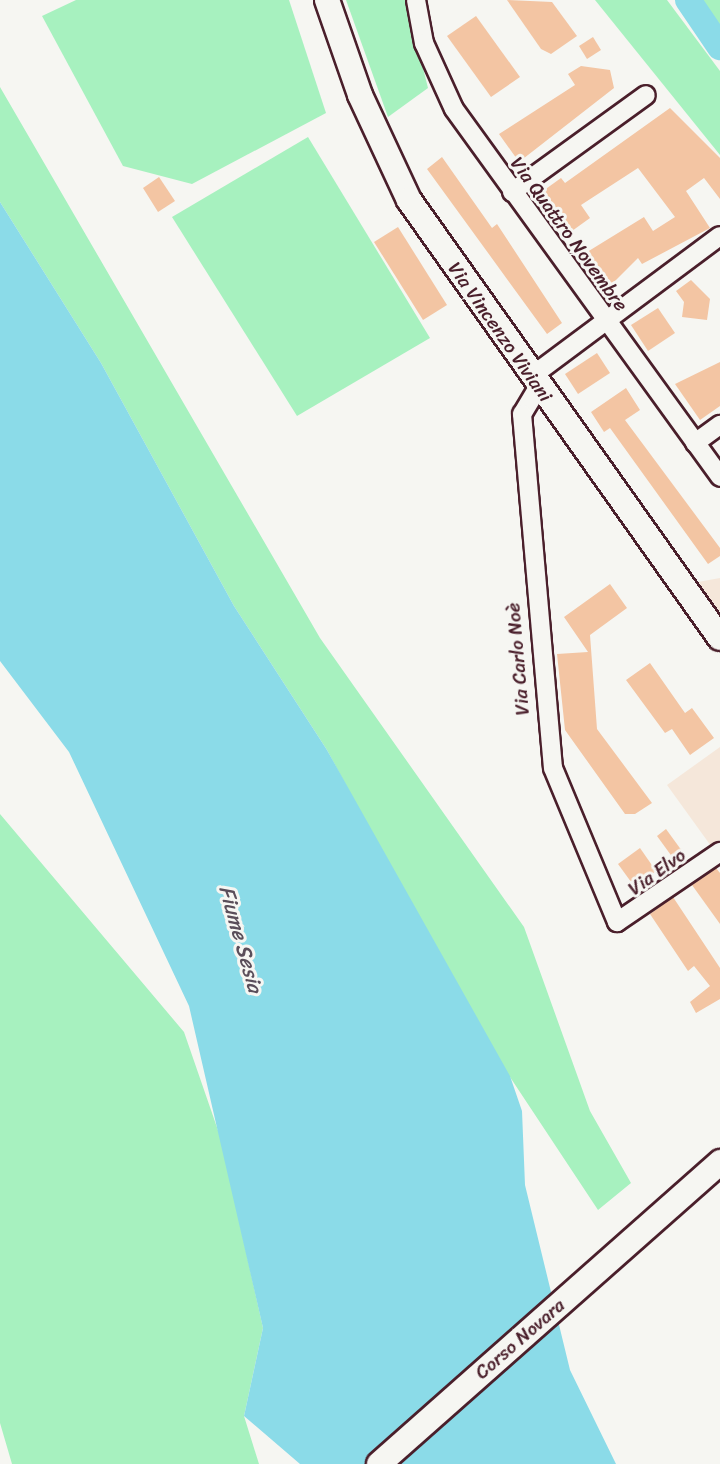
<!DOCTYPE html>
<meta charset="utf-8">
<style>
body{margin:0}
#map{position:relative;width:720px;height:1464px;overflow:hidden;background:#f6f6f2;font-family:Sriracha,sans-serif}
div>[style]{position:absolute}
.built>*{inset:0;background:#f5e7da}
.green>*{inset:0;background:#a7f1bf}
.water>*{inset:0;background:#8bdbe8}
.river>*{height:26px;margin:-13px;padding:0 13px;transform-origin:13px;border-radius:13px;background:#8bdbe8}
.building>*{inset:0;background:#f3c5a3}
.roads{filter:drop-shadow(2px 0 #4a1f2b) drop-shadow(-2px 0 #4a1f2b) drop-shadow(0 2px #4a1f2b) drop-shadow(0 -2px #4a1f2b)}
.minor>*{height:18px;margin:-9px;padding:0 9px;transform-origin:9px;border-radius:9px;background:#f6f6f2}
.secondary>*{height:24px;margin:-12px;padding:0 12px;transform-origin:12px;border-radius:12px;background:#f6f6f2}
span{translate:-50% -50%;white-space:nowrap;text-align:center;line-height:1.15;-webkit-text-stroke:6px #f6f6f2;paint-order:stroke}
.street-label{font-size:19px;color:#4a1f2b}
.water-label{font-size:21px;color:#5a4e5a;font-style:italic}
</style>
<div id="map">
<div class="built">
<i style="clip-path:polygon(720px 578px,720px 612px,698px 582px)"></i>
<i style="clip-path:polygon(720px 747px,720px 840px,711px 846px,667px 785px)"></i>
</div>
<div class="green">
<i style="clip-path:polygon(76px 0,289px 0,326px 113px,192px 184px,123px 166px,42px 16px)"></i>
<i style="clip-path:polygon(346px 0,406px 0,428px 88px,388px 117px)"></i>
<i style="clip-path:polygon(595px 0,667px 0,720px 71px,720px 155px)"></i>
<i style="clip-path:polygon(699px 0,720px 0,720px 33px)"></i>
<i style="clip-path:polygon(0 87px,320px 638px,524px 927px,590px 1111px,631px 1183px,598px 1210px,475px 1024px,327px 750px,234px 606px,101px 363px,0 202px)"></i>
<i style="clip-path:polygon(308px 137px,430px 338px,297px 416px,172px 217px)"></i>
<i style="clip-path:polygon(0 814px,184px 1032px,221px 1139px,263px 1328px,244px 1416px,259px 1464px,12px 1464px,0 1423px)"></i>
</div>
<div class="water">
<i style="clip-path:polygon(0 202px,101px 363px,234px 606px,327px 750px,510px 1076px,522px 1111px,525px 1185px,570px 1370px,616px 1464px,300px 1464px,244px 1416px,263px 1328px,189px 1006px,69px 752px,0 661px)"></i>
</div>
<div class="river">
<i style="left:688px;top:0;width:57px;rotate:55.8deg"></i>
</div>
<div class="building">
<i style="clip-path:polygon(507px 0,552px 2px,577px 36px,551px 54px,541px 49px)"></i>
<i style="clip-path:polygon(476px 16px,520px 77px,491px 97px,447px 36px)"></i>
<i style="clip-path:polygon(593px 37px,601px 50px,587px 59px,579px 46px)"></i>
<i style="clip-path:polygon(581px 66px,610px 70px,614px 88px,519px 162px,499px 134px,575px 85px,568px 74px)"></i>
<i style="clip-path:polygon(670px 108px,720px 158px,720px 199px,704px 178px,686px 191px,710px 228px,642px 264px,638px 258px,604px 292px,579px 257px,644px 217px,653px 231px,675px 217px,638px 168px,581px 205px,590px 218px,565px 236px,536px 196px,561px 178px,565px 183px)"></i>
<i style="clip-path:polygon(442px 157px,492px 228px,497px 224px,562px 323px,547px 334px,427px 169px)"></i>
<i style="clip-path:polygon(159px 177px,175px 201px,158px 212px,143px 188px)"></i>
<i style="clip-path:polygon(398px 227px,447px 305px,423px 320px,374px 242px)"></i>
<i style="clip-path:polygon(691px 280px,710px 299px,707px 320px,682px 317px,684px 302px,676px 291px)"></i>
<i style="clip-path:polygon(658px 308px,675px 333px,648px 351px,631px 325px)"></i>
<i style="clip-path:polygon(597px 353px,610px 373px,578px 394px,565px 374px)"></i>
<i style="clip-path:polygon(720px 362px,720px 406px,700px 420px,675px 384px)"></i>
<i style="clip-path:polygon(626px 388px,640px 410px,625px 420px,720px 548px,720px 556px,708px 564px,610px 428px,604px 432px,591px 412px)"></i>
<i style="clip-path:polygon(610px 584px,627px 608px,590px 635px,597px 729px,652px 803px,635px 814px,625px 814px,565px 730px,557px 654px,588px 652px,564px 617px)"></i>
<i style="clip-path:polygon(650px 663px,685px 713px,692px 708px,714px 738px,690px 755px,672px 729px,665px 733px,626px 680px)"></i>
<i style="clip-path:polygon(666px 829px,682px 851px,673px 858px,657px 836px)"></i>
<i style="clip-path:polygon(640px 848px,656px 871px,634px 886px,618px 864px)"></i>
<i style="clip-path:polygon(716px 868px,720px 873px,720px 924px,692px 885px)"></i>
<i style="clip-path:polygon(673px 897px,720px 968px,720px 999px,696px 1013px,690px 1002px,710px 986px,694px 966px,688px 971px,650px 914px)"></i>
</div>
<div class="roads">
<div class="minor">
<i style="left:416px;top:0;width:44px;rotate:79.5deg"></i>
<i style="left:424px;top:43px;width:72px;rotate:65.6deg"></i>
<i style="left:454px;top:109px;width:454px;rotate:54.1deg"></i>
<i style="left:512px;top:192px;width:165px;rotate:-35.9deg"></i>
<i style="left:532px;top:376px;width:234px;rotate:-36.7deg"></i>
<i style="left:539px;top:386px;width:33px;rotate:121deg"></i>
<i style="left:522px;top:414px;width:355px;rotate:85deg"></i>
<i style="left:553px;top:768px;width:167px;rotate:67.4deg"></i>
<i style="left:617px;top:922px;width:125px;rotate:-34.2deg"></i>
<i style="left:695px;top:443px;width:31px;rotate:-36deg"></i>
</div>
<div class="secondary">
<i style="left:327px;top:0;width:101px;rotate:70.8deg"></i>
<i style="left:360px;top:95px;width:116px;rotate:65deg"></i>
<i style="left:409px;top:200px;width:537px;rotate:54.62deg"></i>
<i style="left:379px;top:1464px;width:456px;rotate:-41.5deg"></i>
</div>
</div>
<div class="street-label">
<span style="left:569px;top:234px;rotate:54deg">Via Quattro Novembre</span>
<span style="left:500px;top:332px;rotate:55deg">Via Vincenzo Viviani</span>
<span style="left:518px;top:659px;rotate:-95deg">Via Carlo Noè</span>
<span style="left:657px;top:872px;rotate:-36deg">Via Elvo</span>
<span style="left:520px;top:1339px;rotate:-41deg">Corso Novara</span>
</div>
<div class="water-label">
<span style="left:241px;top:939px;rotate:74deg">Fiume Sesia</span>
</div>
</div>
